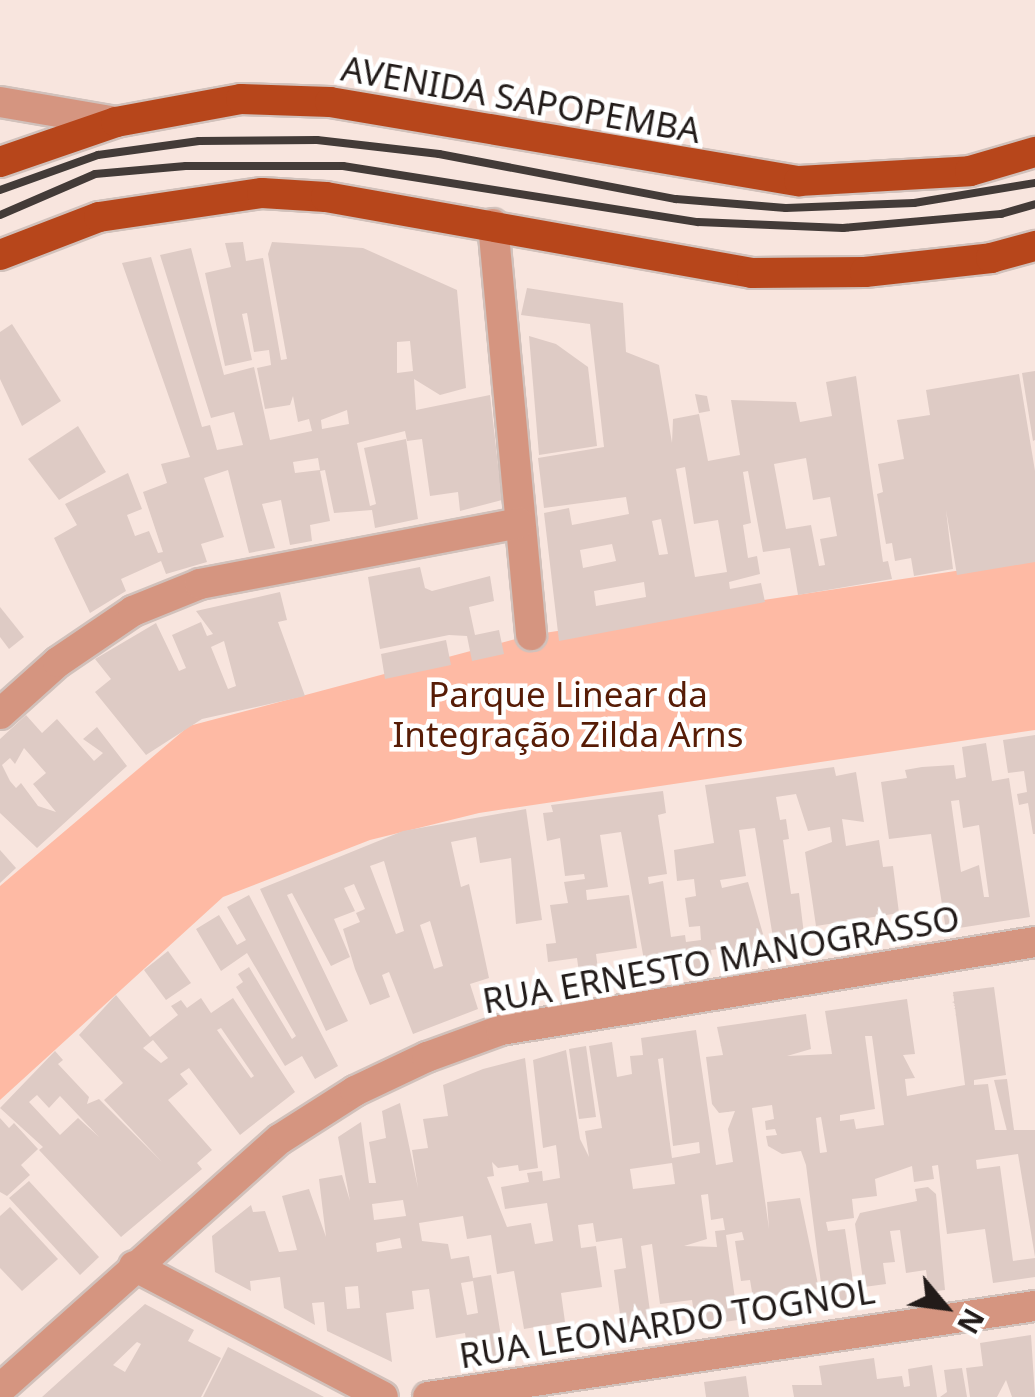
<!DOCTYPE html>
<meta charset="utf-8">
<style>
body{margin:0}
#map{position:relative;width:1035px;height:1397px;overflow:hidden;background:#f8e5de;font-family:"Noto Sans",sans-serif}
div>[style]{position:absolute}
.green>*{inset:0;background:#febaa4}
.building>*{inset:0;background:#decbc5}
.roads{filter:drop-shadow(2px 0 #d1c1bb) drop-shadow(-2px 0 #d1c1bb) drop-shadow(0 2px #d1c1bb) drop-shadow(0 -2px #d1c1bb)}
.street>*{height:30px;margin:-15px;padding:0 15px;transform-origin:15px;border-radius:15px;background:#d59580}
.primary>*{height:30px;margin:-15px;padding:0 15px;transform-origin:15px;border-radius:15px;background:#b7461b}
.rail>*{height:8px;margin:-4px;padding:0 4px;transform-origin:4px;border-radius:4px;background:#433b38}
span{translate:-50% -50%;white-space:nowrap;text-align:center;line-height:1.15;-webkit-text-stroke:9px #fff;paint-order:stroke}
.street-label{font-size:35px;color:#221b19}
.park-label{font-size:35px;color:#571c06}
.north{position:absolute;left:895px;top:1257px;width:100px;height:100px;-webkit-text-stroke:8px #fff;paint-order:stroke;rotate:119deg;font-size:28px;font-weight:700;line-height:40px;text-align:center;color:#221b19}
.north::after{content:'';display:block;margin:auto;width:35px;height:45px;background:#221b19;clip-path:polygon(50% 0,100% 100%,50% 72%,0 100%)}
</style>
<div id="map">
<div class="green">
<i style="clip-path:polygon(1035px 559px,1035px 730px,479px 813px,370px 840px,223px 897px,0 1100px,0 886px,189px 726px,531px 635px)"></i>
</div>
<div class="building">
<i style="clip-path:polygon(evenodd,243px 242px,246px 261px,263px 258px,281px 360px,287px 359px,268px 254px,272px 242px,363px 248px,457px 290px,466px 388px,440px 395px,414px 379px,416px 410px,490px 395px,502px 500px,460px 511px,458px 492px,430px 496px,422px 439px,407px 441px,405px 431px,357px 443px,370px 506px,376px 504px,364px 448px,406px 439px,418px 519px,375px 528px,372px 510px,334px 513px,325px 470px,320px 471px,330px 521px,310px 525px,312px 541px,290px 545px,281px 500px,262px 504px,275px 548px,249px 553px,228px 470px,204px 478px,224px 537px,201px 544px,207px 562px,166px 574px,161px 561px,121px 579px,126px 591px,90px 613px,54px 538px,77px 525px,65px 504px,128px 473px,142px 509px,127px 515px,135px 536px,149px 531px,158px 553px,163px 552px,143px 492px,167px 483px,161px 464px,190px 457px,122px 263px,151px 257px,202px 427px,210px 425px,217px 450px,243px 445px,234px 412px,211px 418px,160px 255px,191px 248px,224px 375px,254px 367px,270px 440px,312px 431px,309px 419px,298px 422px,293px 396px,290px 405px,265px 409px,257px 368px,271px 365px,269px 350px,254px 352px,247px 313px,242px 314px,252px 360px,225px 366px,205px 273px,231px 267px,225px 243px,243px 242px,410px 341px,413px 371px,397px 373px,397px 342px,410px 341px,243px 242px,347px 410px,349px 424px,322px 429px,321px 420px,347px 410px,243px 242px,318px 458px,320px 470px,295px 473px,293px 462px,318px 458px)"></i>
<i style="clip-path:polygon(evenodd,527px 288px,623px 303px,626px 352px,659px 365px,672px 443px,673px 419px,699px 414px,708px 461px,740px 455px,731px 400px,796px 402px,800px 422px,832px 416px,826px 382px,856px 376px,883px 562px,888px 561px,892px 579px,798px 595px,790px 548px,763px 552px,748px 471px,743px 472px,751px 523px,743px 525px,748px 558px,757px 556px,760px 574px,729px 582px,730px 589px,761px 583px,765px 602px,559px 641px,544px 513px,569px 508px,572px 525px,629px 514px,626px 497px,544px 508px,538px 458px,604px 447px,590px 324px,521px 315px,527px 288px,806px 458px,813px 500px,830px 497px,837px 536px,820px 539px,825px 565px,819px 566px,811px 525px,786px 529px,774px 464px,806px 458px,527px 288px,685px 467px,694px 524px,718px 520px,727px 572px,695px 577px,676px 469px,685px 467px,527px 288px,661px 519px,668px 554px,659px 555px,652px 521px,661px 519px,527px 288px,612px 544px,616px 561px,583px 568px,580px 550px,612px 544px,527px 288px,644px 582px,646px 597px,596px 606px,594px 591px,644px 582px)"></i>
<i style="clip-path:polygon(12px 324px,61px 401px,22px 426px,0 379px,0 332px)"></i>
<i style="clip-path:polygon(529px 336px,556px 344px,588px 367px,597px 446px,539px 455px)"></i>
<i style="clip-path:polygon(1035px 371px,1035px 440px,1033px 441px,1022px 373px)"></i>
<i style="clip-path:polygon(1019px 374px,1035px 471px,1035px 562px,957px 575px,946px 510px,953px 569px,914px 576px,911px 558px,895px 561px,892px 543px,886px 544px,877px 494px,883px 492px,878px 464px,904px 459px,897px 420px,930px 415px,926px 390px)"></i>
<i style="clip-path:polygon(695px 394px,707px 396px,710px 411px,699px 413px)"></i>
<i style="clip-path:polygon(78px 426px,106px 472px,59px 500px,28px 459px)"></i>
<i style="clip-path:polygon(420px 567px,425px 588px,432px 591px,490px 576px,494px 601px,469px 607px,475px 635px,499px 630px,504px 654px,472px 661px,467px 636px,449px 635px,380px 649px,368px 577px)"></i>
<i style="clip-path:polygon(evenodd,280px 592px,287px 620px,278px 622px,305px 696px,202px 719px,146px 755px,95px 692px,111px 679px,95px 659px,156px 623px,179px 671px,186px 668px,172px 635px,201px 622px,207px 636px,213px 634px,196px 611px,280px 592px,224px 641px,236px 686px,228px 689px,211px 647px,224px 641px)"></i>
<i style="clip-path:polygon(0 607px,24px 637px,9px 649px,0 637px)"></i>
<i style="clip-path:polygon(446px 640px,451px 665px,385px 679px,381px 654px)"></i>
<i style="clip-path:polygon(evenodd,26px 715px,42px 733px,57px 719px,94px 761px,103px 753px,83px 739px,97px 727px,127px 766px,37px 848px,0 813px,0 739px,26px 715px,24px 748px,46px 773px,33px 784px,56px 812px,38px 806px,21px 783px,16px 788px,10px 781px,2px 765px,10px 758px,15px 764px,24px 748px)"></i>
<i style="clip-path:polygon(1035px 735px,1035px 834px,1033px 834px,1028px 803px,1019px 805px,1017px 794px,1027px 792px,1024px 771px,1008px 773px,1003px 740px)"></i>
<i style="clip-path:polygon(evenodd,986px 743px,992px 781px,1009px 778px,1030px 917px,946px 930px,931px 834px,889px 839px,881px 782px,907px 778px,905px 770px,922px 767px,954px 765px,956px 779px,966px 777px,962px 747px,986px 743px,959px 800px,963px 828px,979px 825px,989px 897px,984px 897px,979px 865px,961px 872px,951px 801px,959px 800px)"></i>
<i style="clip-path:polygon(834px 767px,836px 776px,856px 772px,864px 822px,842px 819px,846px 846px,879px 840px,883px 867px,893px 866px,899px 913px,816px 926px,805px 852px,832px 842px,830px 827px,808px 831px,796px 794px,776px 797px,780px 820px,786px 819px,789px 839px,783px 840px,791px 894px,799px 893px,806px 951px,776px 956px,755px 828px,739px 830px,746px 876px,720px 880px,722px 888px,748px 882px,765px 941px,757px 942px,760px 959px,734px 963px,731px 947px,711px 950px,713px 966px,691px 970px,689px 962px,674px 964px,673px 957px,658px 960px,660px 975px,647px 977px,621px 832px,600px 835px,608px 887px,586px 890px,587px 900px,629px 895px,637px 948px,596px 954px,600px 984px,581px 988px,577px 958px,548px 962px,546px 944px,556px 943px,550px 905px,568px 903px,564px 882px,585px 879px,584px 874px,565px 876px,560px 838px,547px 841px,543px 813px,553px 812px,551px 805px,663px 791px,666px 813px,658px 815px,667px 874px,648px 877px,649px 884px,663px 881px,671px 937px,685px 935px,686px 942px,701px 940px,700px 926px,689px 927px,685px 898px,696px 896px,694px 879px,677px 881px,674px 850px,714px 843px,705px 785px)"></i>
<i style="clip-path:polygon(evenodd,526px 809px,542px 920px,516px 924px,511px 858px,480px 863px,476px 837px,451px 842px,461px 887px,469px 884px,489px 978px,470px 984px,478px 1009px,413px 1034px,389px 972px,382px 975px,390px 997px,370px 1005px,355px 969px,343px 929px,360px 922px,356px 913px,365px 909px,354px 884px,344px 888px,355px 911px,334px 919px,350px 957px,331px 966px,292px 893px,287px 895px,348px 1021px,326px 1031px,260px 889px,403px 831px,526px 809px,384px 861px,404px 931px,396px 934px,370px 866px,384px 861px,526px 809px,430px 921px,443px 966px,434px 969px,420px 925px,430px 921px)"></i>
<i style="clip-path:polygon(0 850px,16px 868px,0 883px)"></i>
<i style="clip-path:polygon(249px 895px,338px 1066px,315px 1079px,302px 1056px,285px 1066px,236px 987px,243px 982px,238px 974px,249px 967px,292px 1039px,296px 1036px,247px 953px,221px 971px,196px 929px,219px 915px,237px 945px,246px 940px,227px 907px)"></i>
<i style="clip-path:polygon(168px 951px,191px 983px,166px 1000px,144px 970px)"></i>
<i style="clip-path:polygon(evenodd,994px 987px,1006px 1075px,974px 1080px,974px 1085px,988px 1084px,995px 1130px,1035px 1130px,1035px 1257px,1018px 1154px,976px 1160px,977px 1169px,1000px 1166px,1013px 1261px,1035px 1258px,1035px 1277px,993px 1283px,985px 1229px,947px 1234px,938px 1165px,932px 1166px,934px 1179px,914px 1182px,912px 1166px,875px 1179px,877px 1196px,852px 1199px,854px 1218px,826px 1222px,828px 1231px,845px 1229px,856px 1302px,824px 1307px,806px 1165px,801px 1151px,782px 1154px,768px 1146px,766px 1136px,777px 1135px,775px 1129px,766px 1130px,765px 1121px,774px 1119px,772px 1105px,752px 1108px,769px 1229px,767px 1202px,800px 1198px,819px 1289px,753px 1298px,750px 1280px,741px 1281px,735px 1241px,744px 1240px,742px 1232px,726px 1235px,738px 1320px,696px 1326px,692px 1300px,660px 1304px,652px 1244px,641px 1246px,653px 1333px,623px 1337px,614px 1270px,626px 1268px,622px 1238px,596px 1242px,593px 1223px,578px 1225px,581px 1248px,596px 1246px,602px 1287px,561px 1293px,565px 1322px,524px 1329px,514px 1271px,497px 1274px,491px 1235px,467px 1239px,463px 1216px,419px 1223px,422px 1241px,448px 1244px,451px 1259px,469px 1256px,473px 1278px,491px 1275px,504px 1355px,469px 1361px,465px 1333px,436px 1338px,429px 1289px,412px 1291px,414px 1309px,386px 1313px,392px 1362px,327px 1331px,324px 1302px,312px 1303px,315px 1325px,284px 1308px,280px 1277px,250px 1281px,251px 1291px,215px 1272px,212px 1236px,251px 1205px,253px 1212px,265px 1211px,279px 1252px,297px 1250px,282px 1196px,309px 1189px,326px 1237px,319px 1179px,342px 1175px,350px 1201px,338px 1137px,361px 1122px,369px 1183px,376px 1183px,369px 1142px,386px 1138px,382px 1111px,400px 1103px,418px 1188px,412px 1150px,428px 1148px,423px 1119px,448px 1116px,443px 1085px,483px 1069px,525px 1058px,538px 1168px,519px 1171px,518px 1165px,498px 1168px,492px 1162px,494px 1176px,487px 1177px,507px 1227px,531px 1223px,535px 1244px,553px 1241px,547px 1203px,505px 1209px,501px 1187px,529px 1182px,527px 1173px,542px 1171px,543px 1181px,560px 1178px,556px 1145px,543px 1148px,533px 1060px,566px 1050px,580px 1139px,589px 1157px,585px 1131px,602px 1128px,589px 1046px,612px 1042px,617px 1077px,632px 1074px,630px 1056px,643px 1055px,641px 1038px,696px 1030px,716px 1165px,733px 1162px,728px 1129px,735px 1111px,719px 1113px,712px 1104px,706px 1057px,723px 1055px,717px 1027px,806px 1014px,811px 1049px,787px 1056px,832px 1054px,825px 1011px,907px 999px,915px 1054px,903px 1055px,915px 1078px,905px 1079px,907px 1096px,965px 1085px,953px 992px,994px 987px,865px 1036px,872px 1036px,884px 1125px,856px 1129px,854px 1119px,840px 1121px,840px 1115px,875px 1109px,865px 1036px,994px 987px,663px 1058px,673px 1146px,699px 1142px,700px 1153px,672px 1158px,658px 1059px,663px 1058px,994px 987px,821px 1117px,827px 1152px,820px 1153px,816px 1118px,821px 1117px,994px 987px,672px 1163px,675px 1184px,633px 1189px,630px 1169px,672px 1163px,994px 987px,708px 1194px,711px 1220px,723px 1218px,725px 1230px,715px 1231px,717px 1247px,684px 1246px,707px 1239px,701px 1195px,708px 1194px,994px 987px,403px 1200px,406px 1216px,374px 1220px,372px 1204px,403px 1200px,994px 987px,400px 1238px,402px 1248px,377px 1252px,376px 1243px,400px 1238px,994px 987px,473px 1281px,478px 1313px,467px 1315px,461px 1283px,473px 1281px,994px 987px,358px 1286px,360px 1308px,347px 1309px,345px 1287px,358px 1286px)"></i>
<i style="clip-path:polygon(evenodd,116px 995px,150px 1037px,178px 1015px,171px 1006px,181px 1000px,187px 1008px,201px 998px,211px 1013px,233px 998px,295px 1092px,240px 1135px,189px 1068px,180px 1074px,188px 1084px,168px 1100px,212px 1150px,197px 1163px,202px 1169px,121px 1237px,39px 1150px,43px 1147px,0 1108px,55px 1051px,63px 1060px,58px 1064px,89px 1097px,87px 1104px,99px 1099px,162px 1162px,104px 1100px,123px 1083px,79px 1035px,116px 995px,221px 1028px,254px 1076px,251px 1078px,217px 1030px,221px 1028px,116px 995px,153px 1040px,168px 1058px,161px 1063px,143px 1048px,153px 1040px,116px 995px,37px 1095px,49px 1108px,60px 1096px,99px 1137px,78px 1118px,60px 1135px,29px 1102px,37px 1095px)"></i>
<i style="clip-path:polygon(586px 1046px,596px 1117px,579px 1119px,569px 1049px)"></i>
<i style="clip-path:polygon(1007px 1079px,1014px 1130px,1007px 1131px,994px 1080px)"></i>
<i style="clip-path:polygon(0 1118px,9px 1128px,14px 1123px,38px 1149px,21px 1165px,30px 1175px,7px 1196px,0 1192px)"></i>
<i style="clip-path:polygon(29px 1181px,99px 1257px,80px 1275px,9px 1198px)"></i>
<i style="clip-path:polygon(928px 1187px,936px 1194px,945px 1290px,929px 1292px,926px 1270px,906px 1273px,900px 1230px,890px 1231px,895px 1262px,883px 1263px,886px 1284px,864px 1287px,855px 1224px,860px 1213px,917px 1201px,915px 1189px)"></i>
<i style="clip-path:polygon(10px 1207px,58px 1259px,22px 1291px,0 1268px,0 1216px)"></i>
<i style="clip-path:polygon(evenodd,145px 1304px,194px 1330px,188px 1341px,221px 1358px,201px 1397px,42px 1397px,145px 1304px,137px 1342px,141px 1344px,125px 1372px,113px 1365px,137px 1342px)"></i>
<i style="clip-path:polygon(1031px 1335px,1035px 1397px,1012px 1397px,1006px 1380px,997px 1397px,970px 1397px,966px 1368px,983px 1366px,980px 1343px)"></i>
<i style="clip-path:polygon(228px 1347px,274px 1371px,324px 1397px,203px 1397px)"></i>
<i style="clip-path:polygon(874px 1358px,877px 1379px,902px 1376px,904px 1387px,910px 1386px,908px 1369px,932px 1365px,937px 1397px,794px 1397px,792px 1385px,822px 1385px,819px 1366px)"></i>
<i style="clip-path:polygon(962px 1368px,967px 1397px,940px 1397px,947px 1392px,944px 1370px)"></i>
<i style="clip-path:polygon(746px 1376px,749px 1397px,706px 1397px,704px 1382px)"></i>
</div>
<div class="roads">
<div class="street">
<i style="left:0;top:102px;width:118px;rotate:9.8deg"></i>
<i style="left:493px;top:224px;width:413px;rotate:84.7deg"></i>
<i style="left:0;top:714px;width:78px;rotate:-41.9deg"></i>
<i style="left:58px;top:662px;width:91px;rotate:-34.2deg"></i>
<i style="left:133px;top:611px;width:72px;rotate:-21.9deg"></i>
<i style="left:200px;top:584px;width:325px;rotate:-10.8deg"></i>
<i style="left:134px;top:1266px;width:281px;rotate:27.7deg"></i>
<i style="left:0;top:1389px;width:375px;rotate:-41.8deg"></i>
<i style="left:280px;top:1139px;width:89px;rotate:-32.6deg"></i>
<i style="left:355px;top:1091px;width:80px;rotate:-25.3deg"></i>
<i style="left:427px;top:1057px;width:79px;rotate:-20deg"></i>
<i style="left:501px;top:1030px;width:541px;rotate:-9.36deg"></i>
<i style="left:428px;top:1397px;width:614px;rotate:-8.53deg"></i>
</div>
<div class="primary">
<i style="left:0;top:162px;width:123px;rotate:-19deg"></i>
<i style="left:116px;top:122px;width:127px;rotate:-10.4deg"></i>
<i style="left:241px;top:99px;width:89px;rotate:1.9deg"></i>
<i style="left:330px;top:102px;width:476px;rotate:9.6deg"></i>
<i style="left:799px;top:181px;width:171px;rotate:-3.3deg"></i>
<i style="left:970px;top:171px;width:68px;rotate:-16.3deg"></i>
<i style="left:0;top:255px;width:106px;rotate:-21deg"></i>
<i style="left:99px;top:217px;width:165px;rotate:-8.4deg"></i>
<i style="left:262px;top:193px;width:64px;rotate:3.6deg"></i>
<i style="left:326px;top:197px;width:433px;rotate:10.1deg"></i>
<i style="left:752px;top:273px;width:113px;rotate:-0.5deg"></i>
<i style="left:865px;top:272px;width:127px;rotate:-6.3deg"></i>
<i style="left:991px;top:258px;width:46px;rotate:-15.3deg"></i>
</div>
</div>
<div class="rail">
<i style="left:0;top:190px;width:104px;rotate:-19.7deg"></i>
<i style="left:98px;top:155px;width:102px;rotate:-7.9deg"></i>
<i style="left:199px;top:141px;width:118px;rotate:-0.5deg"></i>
<i style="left:317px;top:140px;width:123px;rotate:6.5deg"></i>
<i style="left:439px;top:154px;width:241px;rotate:10.8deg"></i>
<i style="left:676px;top:199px;width:110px;rotate:4.7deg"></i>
<i style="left:786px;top:208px;width:128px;rotate:-2.2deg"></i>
<i style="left:914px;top:203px;width:123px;rotate:-9.4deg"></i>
<i style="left:0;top:215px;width:103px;rotate:-23.3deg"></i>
<i style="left:95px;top:174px;width:91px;rotate:-5deg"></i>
<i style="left:186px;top:166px;width:157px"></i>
<i style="left:343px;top:166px;width:359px;rotate:9deg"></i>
<i style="left:698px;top:222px;width:145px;rotate:2.4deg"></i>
<i style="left:843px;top:228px;width:159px;rotate:-5.1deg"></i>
<i style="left:1001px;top:214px;width:35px;rotate:-16deg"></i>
</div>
<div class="street-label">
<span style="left:521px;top:99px;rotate:10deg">AVENIDA SAPOPEMBA</span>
<span style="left:721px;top:959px;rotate:-10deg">RUA ERNESTO MANOGRASSO</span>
<span style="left:667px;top:1323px;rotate:-9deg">RUA LEONARDO TOGNOL</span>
</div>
<div class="park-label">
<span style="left:568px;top:714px">Parque Linear da<br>Integração Zilda Arns</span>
</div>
<div class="north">N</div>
</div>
